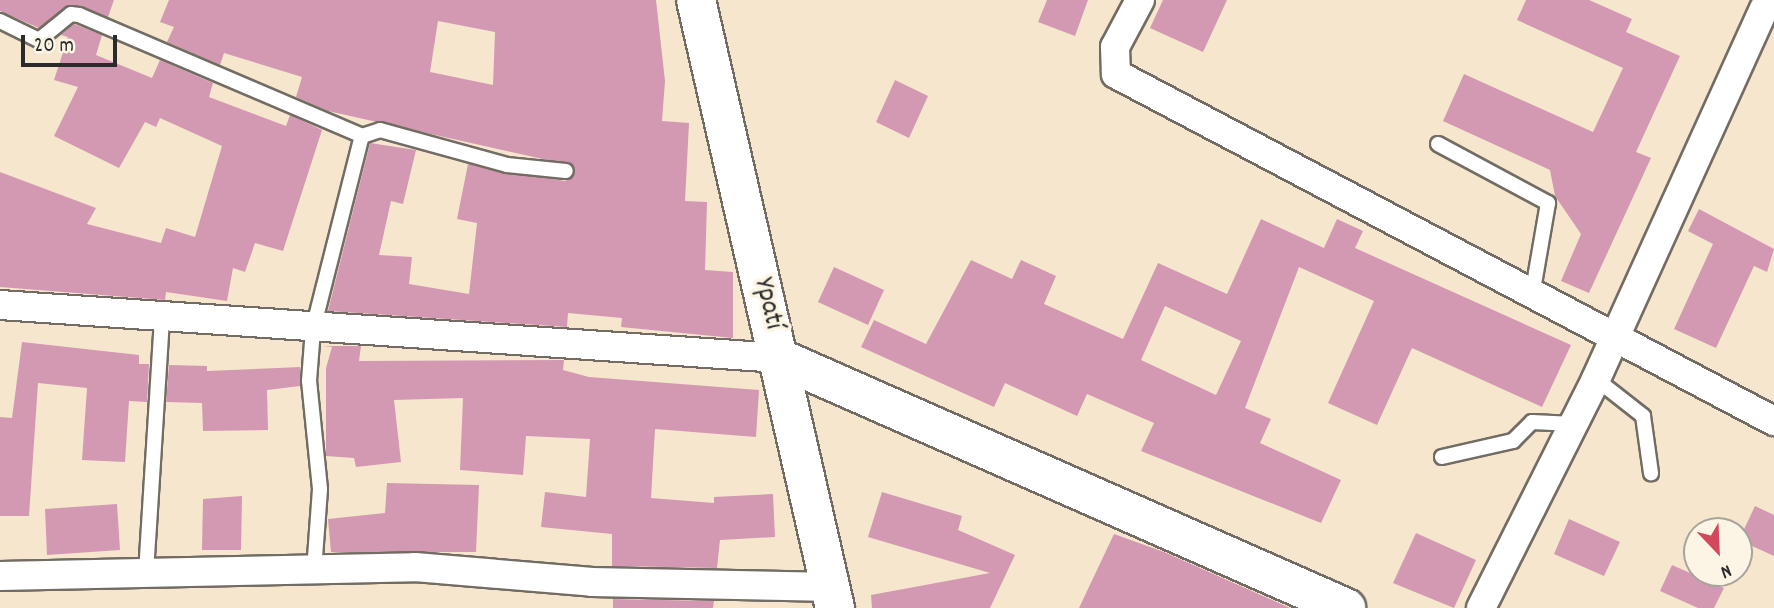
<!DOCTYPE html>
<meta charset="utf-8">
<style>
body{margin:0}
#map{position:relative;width:1774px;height:608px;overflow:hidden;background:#f6e6cd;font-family:Dekko,sans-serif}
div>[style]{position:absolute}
.building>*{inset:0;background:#d399b2}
.roads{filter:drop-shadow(2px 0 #726c64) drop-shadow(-2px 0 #726c64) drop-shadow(0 2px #726c64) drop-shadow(0 -2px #726c64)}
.lane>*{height:14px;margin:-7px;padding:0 7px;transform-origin:7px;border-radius:7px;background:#fff}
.street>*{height:28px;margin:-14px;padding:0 14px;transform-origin:14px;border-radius:14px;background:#fff}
.secondary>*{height:38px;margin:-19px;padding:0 19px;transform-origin:19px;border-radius:19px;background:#fff}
span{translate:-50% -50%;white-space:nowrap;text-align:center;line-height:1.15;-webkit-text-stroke:7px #fcf5e5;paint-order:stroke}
.street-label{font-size:28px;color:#2b2b2b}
.north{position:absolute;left:1683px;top:517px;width:70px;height:70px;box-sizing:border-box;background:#fcf5e5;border:2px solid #a8a49b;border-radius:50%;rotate:157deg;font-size:19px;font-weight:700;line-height:28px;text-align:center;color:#2b2b2b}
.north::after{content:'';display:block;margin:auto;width:24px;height:32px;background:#d1495b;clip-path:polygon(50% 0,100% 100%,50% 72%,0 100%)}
.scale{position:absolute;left:21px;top:35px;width:96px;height:32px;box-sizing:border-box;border:4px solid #2b2b2b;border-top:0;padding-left:9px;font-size:21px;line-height:24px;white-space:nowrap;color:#2b2b2b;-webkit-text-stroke:5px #fcf5e5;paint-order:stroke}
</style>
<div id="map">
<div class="building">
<i style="clip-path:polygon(0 0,114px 0,108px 17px,69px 5px,39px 28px,0 11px)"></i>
<i style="clip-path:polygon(evenodd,169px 0,656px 0,665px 81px,662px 121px,689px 123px,685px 201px,707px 202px,705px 270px,733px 272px,733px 338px,621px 327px,622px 318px,568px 313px,567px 327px,328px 311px,370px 143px,416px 150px,403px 204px,391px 201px,379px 255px,412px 257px,409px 284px,469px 294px,477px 223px,457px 219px,468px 164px,565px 181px,574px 176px,574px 166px,328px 111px,296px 97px,302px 77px,224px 53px,220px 65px,167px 42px,174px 27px,160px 22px,169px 0,438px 21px,495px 32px,493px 85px,430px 72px,438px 21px)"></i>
<i style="clip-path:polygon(1047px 0,1088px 0,1075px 36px,1038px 22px)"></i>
<i style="clip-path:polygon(1163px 0,1227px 0,1203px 52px,1150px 28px)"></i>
<i style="clip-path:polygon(1526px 0,1589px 0,1632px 19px,1626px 32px,1680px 56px,1636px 152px,1651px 158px,1589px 293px,1561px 281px,1581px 234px,1555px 196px,1550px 170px,1443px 121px,1464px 74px,1593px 132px,1623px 68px,1517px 20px)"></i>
<i style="clip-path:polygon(74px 24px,102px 35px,96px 55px,152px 78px,160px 60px,213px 83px,209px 97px,286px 126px,290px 115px,322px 130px,283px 251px,255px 243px,245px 272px,233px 268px,227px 301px,166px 292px,165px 300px,0 287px,0 172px,96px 208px,87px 224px,161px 243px,166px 228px,195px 237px,222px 146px,160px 118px,156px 127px,145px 122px,119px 168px,54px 136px,78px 87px,54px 80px,68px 37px,61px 35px)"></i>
<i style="clip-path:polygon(895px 80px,928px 96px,909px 138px,876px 122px)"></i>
<i style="clip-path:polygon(1699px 209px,1774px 249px,1767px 272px,1754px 266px,1716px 348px,1674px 329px,1713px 244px,1688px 231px)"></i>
<i style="clip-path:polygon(evenodd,1261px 219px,1324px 248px,1337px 219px,1363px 231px,1355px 248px,1571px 345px,1542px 407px,1412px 348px,1377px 425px,1328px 403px,1374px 301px,1299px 267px,1245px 408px,1271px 419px,1260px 443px,1341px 480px,1321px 523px,1141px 451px,1154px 423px,1087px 394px,1077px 416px,1005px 383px,994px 407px,861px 347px,874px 320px,926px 344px,971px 260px,1012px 279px,1021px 260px,1056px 276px,1044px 304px,1123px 339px,1158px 263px,1227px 294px,1261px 219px,1165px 306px,1241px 341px,1216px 395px,1141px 360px,1165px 306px)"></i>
<i style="clip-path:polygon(834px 267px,884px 290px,868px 325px,818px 302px)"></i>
<i style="clip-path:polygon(22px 342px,139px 355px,139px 364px,149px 364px,147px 402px,129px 401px,125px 462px,82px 460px,87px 388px,38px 383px,29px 516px,0 516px,0 417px,12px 418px)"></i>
<i style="clip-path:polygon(323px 346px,361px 346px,359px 361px,564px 360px,563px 370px,589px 377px,759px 390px,756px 437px,655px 429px,651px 498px,714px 503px,714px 497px,773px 494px,775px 537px,720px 540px,717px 568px,612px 566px,612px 534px,541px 527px,545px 492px,586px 497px,590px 439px,526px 436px,523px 475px,460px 470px,463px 398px,394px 400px,401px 462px,356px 467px,354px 458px,326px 456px,326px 368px,332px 347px)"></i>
<i style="clip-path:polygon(169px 365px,207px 366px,207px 371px,300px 367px,300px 386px,267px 390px,268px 430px,203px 431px,202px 403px,166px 402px)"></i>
<i style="clip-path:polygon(387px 483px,479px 485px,476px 552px,331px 552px,328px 519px,385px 513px)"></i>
<i style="clip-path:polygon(882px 492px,962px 516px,958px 530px,1015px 555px,990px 608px,872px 608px,871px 595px,990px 573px,868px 537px)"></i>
<i style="clip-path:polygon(242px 496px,241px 550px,202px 550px,203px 499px)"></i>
<i style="clip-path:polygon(117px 504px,120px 550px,47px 555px,45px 509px)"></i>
<i style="clip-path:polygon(1755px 506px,1774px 515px,1774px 556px,1739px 540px)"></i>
<i style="clip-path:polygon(1569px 519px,1620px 542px,1604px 576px,1554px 554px)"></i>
<i style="clip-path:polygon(1416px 533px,1476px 560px,1454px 608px,1393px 583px)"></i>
<i style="clip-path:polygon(1114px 534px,1164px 552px,1290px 608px,1079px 608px)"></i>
<i style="clip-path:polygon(1672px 565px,1724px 588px,1714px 608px,1698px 608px,1660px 591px)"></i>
<i style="clip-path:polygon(613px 599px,714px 601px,713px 608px,613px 608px)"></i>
</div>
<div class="roads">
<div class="lane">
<i style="left:0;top:21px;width:43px;rotate:26deg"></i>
<i style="left:39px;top:40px;width:41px;rotate:-39.1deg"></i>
<i style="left:71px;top:14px;width:8px;rotate:7deg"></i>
<i style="left:79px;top:15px;width:308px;rotate:23.1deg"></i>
<i style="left:362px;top:136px;width:19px;rotate:-18deg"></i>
<i style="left:380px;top:130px;width:132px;rotate:15.4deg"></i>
<i style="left:507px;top:165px;width:59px;rotate:5.8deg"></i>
<i style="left:1438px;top:144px;width:125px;rotate:28.2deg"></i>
<i style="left:1548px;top:203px;width:88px;rotate:99.8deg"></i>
<i style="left:1596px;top:379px;width:60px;rotate:38.2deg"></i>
<i style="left:1643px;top:416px;width:58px;rotate:82deg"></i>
<i style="left:1442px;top:457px;width:73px;rotate:-12.7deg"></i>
<i style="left:1513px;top:441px;width:27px;rotate:-45deg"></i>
<i style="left:1532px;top:422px;width:42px;rotate:2.7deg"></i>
<i style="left:314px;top:571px;width:82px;rotate:-85.8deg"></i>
<i style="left:320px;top:489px;width:109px;rotate:-95.8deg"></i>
<i style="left:309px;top:381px;width:52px;rotate:-85.6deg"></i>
<i style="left:313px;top:329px;width:199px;rotate:-75.8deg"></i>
<i style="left:146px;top:573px;width:255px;rotate:-86.4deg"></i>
</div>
<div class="street">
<i style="left:1140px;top:0;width:53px;rotate:118deg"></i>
<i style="left:1115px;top:47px;width:27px;rotate:88deg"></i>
<i style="left:1116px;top:74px;width:744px;rotate:27.81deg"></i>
<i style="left:0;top:305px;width:781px;rotate:3.89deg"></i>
<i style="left:0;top:576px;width:415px;rotate:-1.2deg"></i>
<i style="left:415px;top:567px;width:178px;rotate:4.8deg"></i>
<i style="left:592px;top:582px;width:241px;rotate:1.2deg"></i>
<i style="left:1481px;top:608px;width:256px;rotate:-63.3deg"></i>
<i style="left:1596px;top:379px;width:407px;rotate:-65.6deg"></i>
</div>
<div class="secondary">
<i style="left:696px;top:0;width:624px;rotate:77.12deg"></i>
<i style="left:779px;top:358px;width:620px;rotate:23.79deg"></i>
</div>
</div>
<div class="street-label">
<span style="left:767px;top:304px;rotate:77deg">Ypatí</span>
</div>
<div class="north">N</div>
<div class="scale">20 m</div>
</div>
